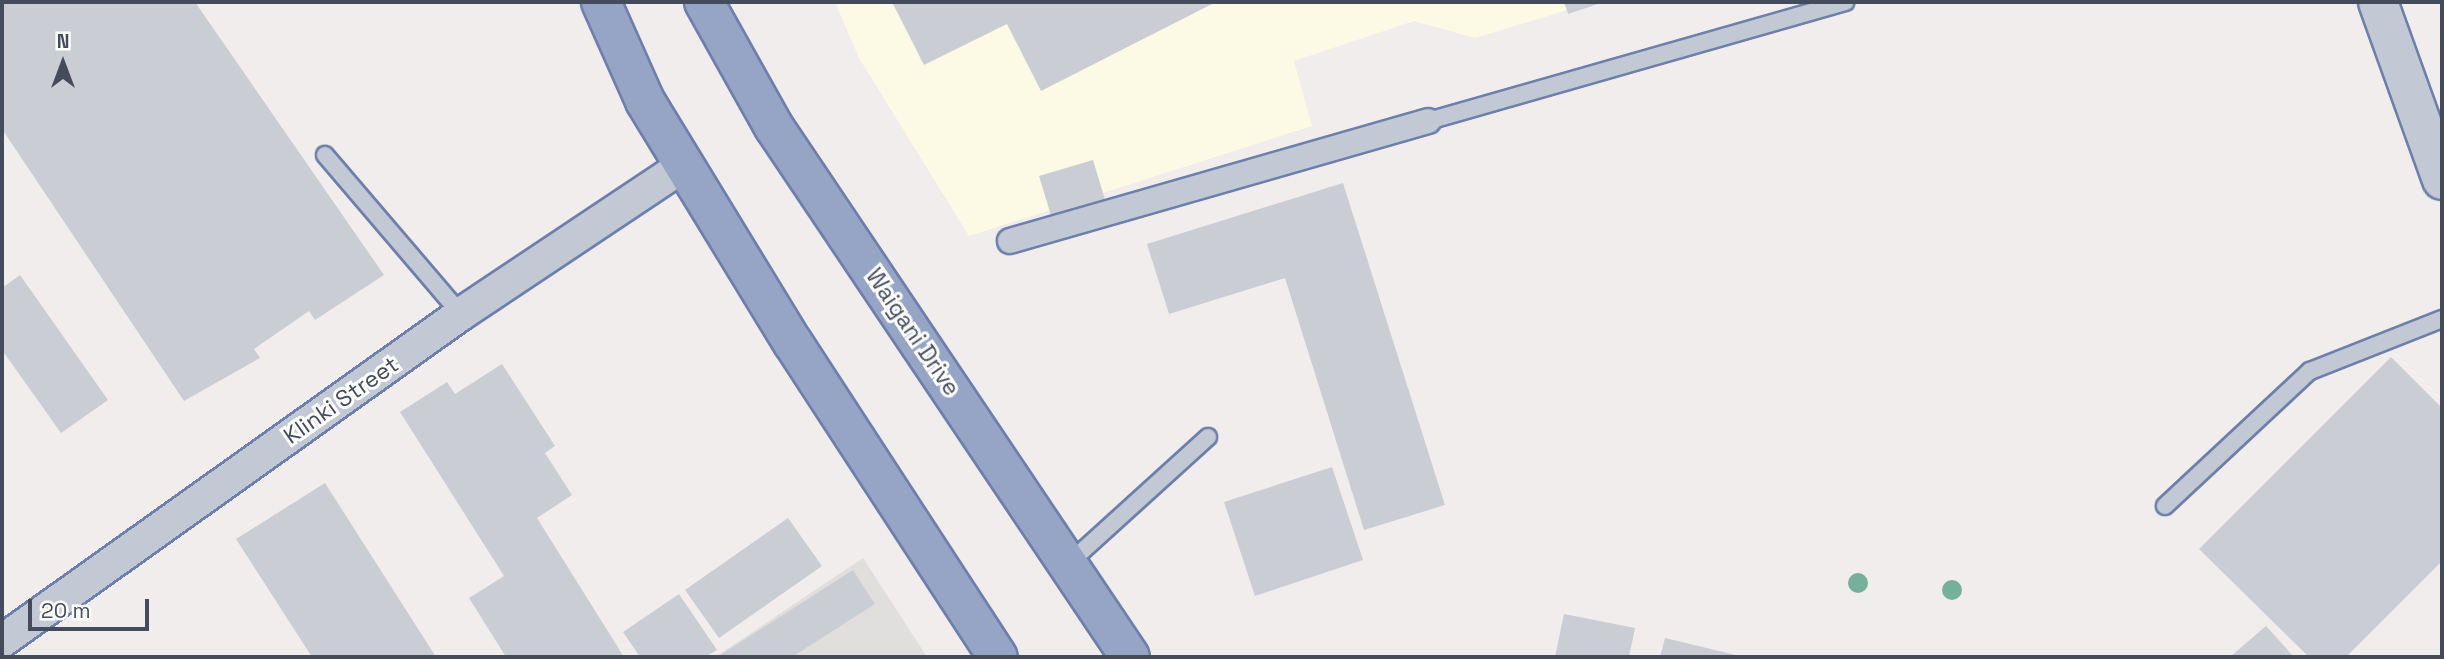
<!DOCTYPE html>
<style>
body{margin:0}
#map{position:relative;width:2444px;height:659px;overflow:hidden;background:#f0edec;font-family:"Space Grotesk",sans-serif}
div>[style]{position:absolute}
.commercial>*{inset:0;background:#fcfae4}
.education>*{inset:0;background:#e1dede}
.building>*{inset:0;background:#cbcdd5}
.roads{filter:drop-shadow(2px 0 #6d7faa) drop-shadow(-2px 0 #6d7faa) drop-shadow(0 2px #6d7faa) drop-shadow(0 -2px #6d7faa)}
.service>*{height:16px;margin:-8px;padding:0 8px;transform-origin:8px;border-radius:8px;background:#c2c9d5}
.pedestrian>*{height:24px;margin:-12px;padding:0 12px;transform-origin:12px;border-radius:12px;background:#c2c9d5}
.minor>*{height:32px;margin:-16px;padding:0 16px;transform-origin:16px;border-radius:16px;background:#c2c9d5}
.tertiary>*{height:38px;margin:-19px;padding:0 19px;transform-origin:19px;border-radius:19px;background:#c2c9d5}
.trunk>*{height:38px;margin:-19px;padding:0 19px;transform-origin:19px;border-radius:19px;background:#96a5c6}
.trees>*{width:20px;height:20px;margin:-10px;border-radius:50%;background:#76b09c}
span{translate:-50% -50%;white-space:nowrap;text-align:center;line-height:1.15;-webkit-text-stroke:6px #fff;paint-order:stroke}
.street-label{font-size:23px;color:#444c5b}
.frame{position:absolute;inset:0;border:4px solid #444c5b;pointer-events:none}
.north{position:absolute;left:28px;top:28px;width:70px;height:70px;-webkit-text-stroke:5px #fff;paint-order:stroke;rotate:0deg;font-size:19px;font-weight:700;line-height:28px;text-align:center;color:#444c5b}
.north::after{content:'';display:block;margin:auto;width:24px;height:32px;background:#444c5b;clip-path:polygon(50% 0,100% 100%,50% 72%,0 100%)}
.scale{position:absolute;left:28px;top:599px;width:121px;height:32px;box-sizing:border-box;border:4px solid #444c5b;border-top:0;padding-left:9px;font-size:21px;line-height:24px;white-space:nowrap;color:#444c5b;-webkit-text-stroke:5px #fff;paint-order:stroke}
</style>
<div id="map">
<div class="commercial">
<i style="clip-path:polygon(835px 2px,1594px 2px,1475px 38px,1414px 21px,1294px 61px,1312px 126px,969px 236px,859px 58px)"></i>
</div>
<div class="education">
<i style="clip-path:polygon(863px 558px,927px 657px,715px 657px)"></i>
</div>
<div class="building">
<i style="clip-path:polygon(2px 2px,195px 2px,384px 275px,315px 320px,309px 311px,254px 349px,260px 358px,184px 401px,2px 129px)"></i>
<i style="clip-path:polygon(892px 2px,1216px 2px,1041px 91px,1007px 24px,924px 65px)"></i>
<i style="clip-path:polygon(1564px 2px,1604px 2px,1568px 14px)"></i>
<i style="clip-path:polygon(1093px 160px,1107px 206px,1053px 222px,1039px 176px)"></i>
<i style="clip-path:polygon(1343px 183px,1445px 505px,1364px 530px,1285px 278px,1169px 314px,1147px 244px)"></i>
<i style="clip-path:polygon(20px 275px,108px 400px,61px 433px,2px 350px,2px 288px)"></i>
<i style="clip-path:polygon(2391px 357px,2442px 408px,2442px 561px,2346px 657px,2309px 657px,2199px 549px)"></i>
<i style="clip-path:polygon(502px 364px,555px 446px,545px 453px,572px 495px,537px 518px,624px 657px,506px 657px,469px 598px,504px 576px,400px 412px,447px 382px,455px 394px)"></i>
<i style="clip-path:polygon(1332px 467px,1363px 560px,1255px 596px,1224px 502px)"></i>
<i style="clip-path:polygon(325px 483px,436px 657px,312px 657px,236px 539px)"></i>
<i style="clip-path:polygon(788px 518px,822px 566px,719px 638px,685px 590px)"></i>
<i style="clip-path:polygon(853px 570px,875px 604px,792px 657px,717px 657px)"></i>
<i style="clip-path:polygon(679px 594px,717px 650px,705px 657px,640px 657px,623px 632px)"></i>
<i style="clip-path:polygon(1564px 614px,1635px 628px,1629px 657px,1555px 657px)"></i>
<i style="clip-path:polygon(2266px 626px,2294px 657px,2230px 657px)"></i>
<i style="clip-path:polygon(1665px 638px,1740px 656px,1740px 657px,1660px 657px)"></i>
</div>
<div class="roads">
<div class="service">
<i style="left:1428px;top:121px;width:434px;rotate:-15.9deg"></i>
<i style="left:325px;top:155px;width:209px;rotate:49.5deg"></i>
<i style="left:2165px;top:506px;width:198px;rotate:-43deg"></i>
<i style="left:2310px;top:371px;width:142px;rotate:-21.5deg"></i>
<i style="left:1068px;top:564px;width:189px;rotate:-42.2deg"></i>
</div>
<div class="pedestrian">
<i style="left:1010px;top:241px;width:435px;rotate:-16deg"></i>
</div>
<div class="minor">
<i style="left:2px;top:641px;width:564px;rotate:-35.47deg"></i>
<i style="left:461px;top:314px;width:268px;rotate:-33.7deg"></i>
</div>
<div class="tertiary">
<i style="left:2378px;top:2px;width:189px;rotate:70.2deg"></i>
</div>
<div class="trunk">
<i style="left:601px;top:2px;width:108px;rotate:66deg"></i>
<i style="left:645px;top:101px;width:284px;rotate:58.6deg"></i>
<i style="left:793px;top:343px;width:375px;rotate:56.9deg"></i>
<i style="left:704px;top:2px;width:143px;rotate:60.8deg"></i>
<i style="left:774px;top:127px;width:638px;rotate:56.11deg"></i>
</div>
</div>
<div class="trees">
<i style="left:1858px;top:583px"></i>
<i style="left:1952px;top:590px"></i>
</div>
<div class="street-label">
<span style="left:913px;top:332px;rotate:56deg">Waigani Drive</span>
<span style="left:341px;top:400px;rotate:-35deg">Klinki Street</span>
</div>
<div class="frame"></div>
<div class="north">N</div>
<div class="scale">20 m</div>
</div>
